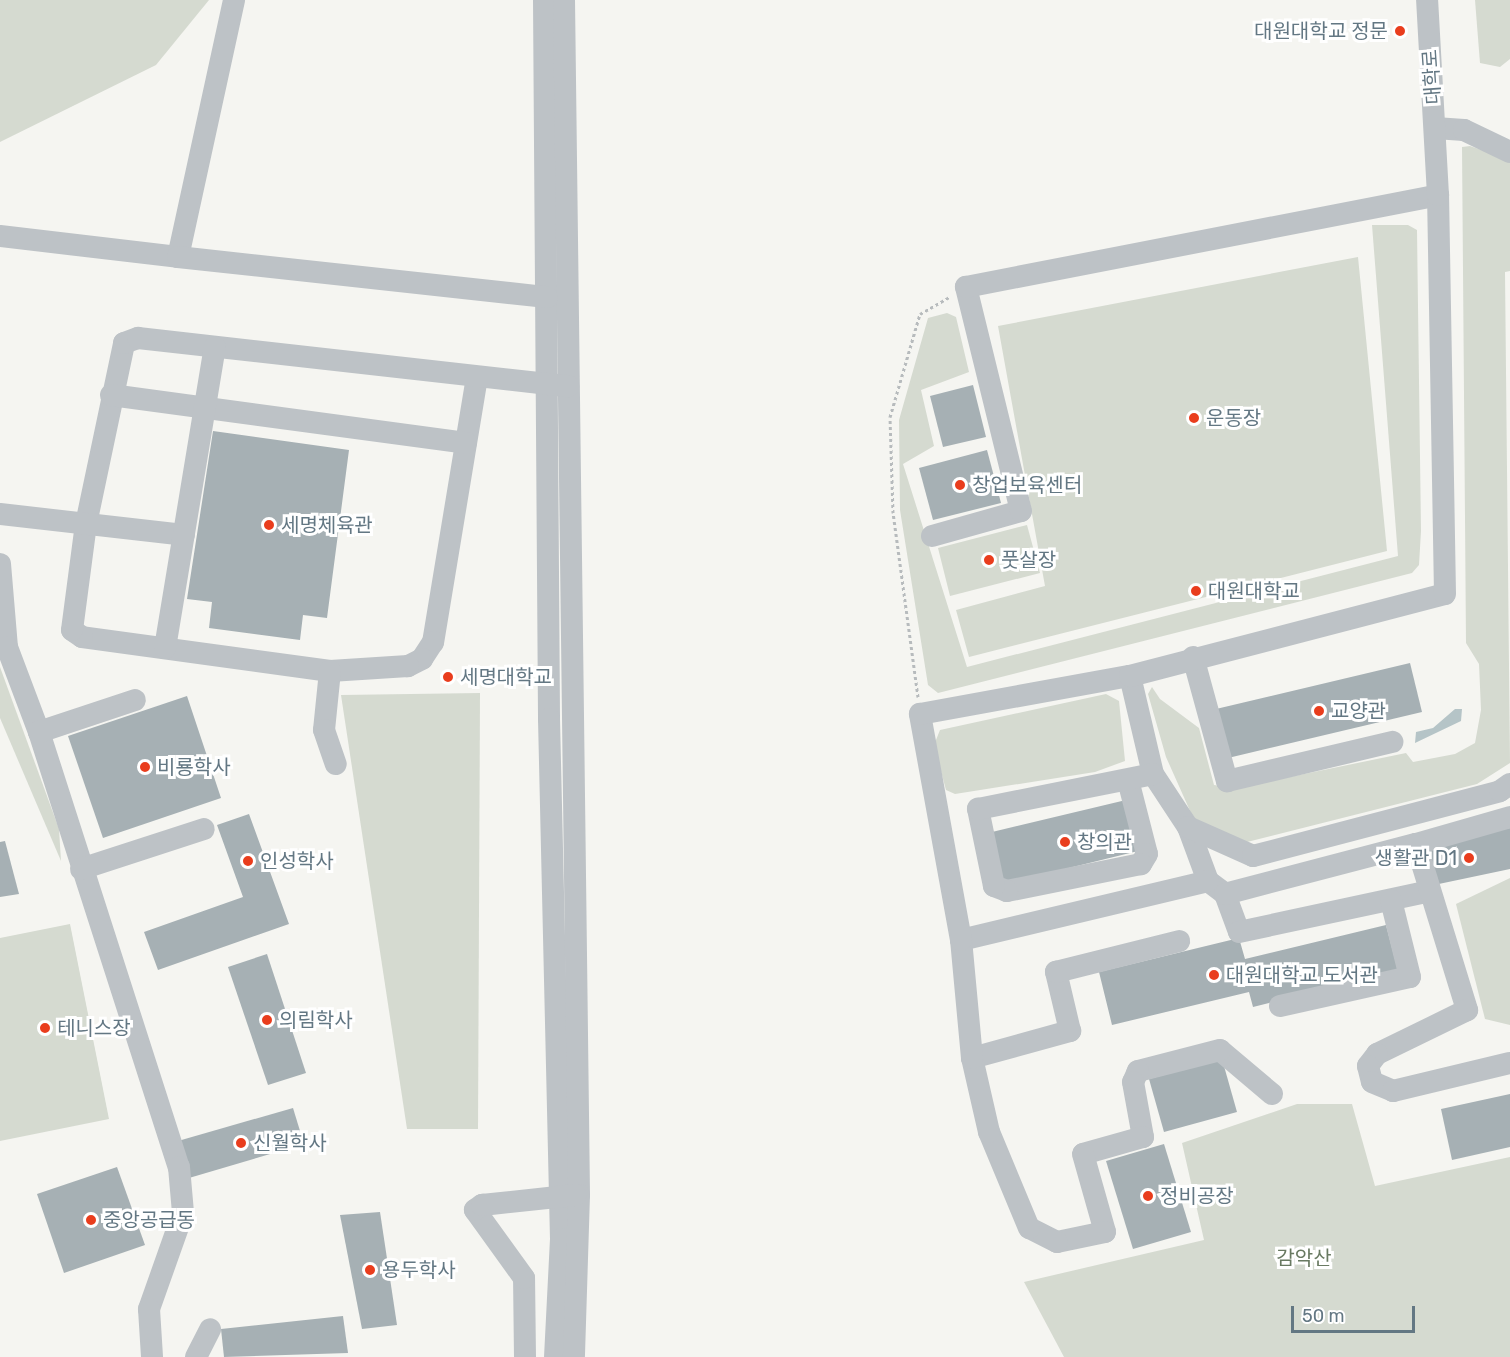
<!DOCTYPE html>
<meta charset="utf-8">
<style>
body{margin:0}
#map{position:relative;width:1510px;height:1357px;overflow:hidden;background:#f5f5f1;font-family:Rubik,"Noto Sans KR",sans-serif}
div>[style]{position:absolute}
.green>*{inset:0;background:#d5dad0}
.water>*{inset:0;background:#b5c4c7}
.building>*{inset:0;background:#a6b0b4}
.path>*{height:3px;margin-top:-1.5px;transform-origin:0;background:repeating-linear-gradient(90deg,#b7bbbd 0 3px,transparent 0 6px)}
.minor>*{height:22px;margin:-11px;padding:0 11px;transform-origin:11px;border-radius:11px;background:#bdc2c6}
.dots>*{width:16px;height:16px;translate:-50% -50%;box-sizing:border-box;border:3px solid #fff;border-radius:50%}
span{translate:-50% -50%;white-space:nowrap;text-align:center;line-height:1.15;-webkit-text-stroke:6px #fff;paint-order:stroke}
.poi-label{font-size:20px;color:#637783}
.right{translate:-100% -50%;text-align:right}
.left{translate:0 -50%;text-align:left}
.street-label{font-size:20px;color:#637783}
.park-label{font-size:20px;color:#697a62}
.scale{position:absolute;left:1291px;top:1306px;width:124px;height:27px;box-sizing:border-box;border:3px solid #637783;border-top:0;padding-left:8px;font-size:18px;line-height:21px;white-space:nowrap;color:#637783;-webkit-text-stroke:4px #fff;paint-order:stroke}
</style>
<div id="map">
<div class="green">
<i style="clip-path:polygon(0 0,209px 0,156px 65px,0 142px)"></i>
<i style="clip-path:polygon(1475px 0,1510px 0,1510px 59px,1500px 67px,1480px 63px)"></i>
<i style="clip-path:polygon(1470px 146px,1510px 160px,1510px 271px,1505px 272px,1510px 763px,1477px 784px,1247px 842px,1195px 822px,1166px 757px,1148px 694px,1152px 687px,1160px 699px,1199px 728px,1214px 785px,1236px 788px,1406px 753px,1413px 762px,1455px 754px,1475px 743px,1481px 710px,1479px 664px,1466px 643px,1462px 147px)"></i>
<i style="clip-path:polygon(1372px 225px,1408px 225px,1417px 230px,1421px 531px,1419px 565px,1412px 573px,938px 693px,928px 685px,900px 510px,899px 420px,928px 318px,947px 313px,956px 317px,969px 372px,921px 390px,934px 446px,903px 464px,967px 667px,1398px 556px)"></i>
<i style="clip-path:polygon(1358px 257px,1387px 551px,969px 657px,956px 610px,1045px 586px,998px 326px)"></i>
<i style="clip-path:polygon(1027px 525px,1040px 573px,950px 596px,938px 548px)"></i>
<i style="clip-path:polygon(0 667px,59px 829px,61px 861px,0 718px)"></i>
<i style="clip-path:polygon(480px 693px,478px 1129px,407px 1129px,341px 695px)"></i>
<i style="clip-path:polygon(1106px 694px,1119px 701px,1125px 761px,1095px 772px,955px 794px,946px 790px,934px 745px,940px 730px)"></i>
<i style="clip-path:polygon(1510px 878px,1510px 1025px,1485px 1019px,1456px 904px)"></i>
<i style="clip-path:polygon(70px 924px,109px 1119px,0 1141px,0 938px)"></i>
<i style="clip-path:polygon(1297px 1104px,1352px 1104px,1375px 1186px,1510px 1157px,1510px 1357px,1064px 1357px,1024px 1282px,1204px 1240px,1182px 1143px)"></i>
</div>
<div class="water">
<i style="clip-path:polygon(1455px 709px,1462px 709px,1461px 721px,1415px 743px,1416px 732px,1433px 728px)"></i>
</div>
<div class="building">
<i style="clip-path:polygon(973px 385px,986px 437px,943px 447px,930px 396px)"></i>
<i style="clip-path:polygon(213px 431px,349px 450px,327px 618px,303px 615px,300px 640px,209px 628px,212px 602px,187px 599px)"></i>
<i style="clip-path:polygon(987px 450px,1001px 503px,933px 520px,919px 468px)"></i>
<i style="clip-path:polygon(1410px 663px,1422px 712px,1228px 758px,1216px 709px)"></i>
<i style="clip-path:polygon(187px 696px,221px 798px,103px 838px,68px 736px)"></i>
<i style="clip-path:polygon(1126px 800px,1138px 851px,1004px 884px,992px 832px)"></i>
<i style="clip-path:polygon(249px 814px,289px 924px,158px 970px,144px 932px,243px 897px,217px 825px)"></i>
<i style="clip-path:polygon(1510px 828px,1510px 869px,1434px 885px,1426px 846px)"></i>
<i style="clip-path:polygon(5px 841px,19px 894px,0 897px,0 842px)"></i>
<i style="clip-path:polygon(1386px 925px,1398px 971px,1253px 1007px,1249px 992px,1112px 1025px,1099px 972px,1239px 938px,1245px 959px)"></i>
<i style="clip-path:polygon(267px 954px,306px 1073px,268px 1085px,228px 967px)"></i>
<i style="clip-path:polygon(1222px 1059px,1237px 1112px,1164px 1132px,1149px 1079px)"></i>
<i style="clip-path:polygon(1510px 1094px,1510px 1147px,1452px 1160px,1441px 1109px)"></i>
<i style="clip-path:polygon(293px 1108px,304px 1144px,189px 1178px,178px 1141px)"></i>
<i style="clip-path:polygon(1164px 1144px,1191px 1232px,1133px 1249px,1106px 1161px)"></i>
<i style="clip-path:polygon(117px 1167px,145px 1245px,64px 1273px,37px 1194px)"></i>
<i style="clip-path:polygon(380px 1212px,397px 1325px,362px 1329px,340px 1215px)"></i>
<i style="clip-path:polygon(343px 1316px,348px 1353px,224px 1357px,221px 1329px)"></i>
</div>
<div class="path">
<i style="left:918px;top:697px;width:186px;rotate:-97.7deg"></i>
<i style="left:893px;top:513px;width:96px;rotate:-91.8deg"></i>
<i style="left:890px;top:417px;width:107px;rotate:-73.8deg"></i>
<i style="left:920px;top:314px;width:34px;rotate:-30deg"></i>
</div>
<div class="minor">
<i style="left:544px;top:0;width:719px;rotate:89.6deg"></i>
<i style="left:549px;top:719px;width:520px;rotate:88.68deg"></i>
<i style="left:561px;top:1239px;width:118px;rotate:92.9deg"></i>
<i style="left:564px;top:0;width:1195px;rotate:89.28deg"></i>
<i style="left:579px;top:1195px;width:162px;rotate:91.8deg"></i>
<i style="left:1435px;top:128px;width:29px;rotate:4deg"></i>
<i style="left:1464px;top:130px;width:51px;rotate:25.6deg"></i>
<i style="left:0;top:236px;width:179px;rotate:6.7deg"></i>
<i style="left:178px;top:257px;width:263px;rotate:-77.7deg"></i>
<i style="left:178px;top:257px;width:371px;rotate:6.2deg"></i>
<i style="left:477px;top:377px;width:269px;rotate:99.4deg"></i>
<i style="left:433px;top:642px;width:20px;rotate:123deg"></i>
<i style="left:422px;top:659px;width:16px;rotate:153deg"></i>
<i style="left:408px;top:666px;width:78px;rotate:176.3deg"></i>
<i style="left:330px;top:671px;width:250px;rotate:-172.2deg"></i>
<i style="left:82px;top:637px;width:12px;rotate:-145deg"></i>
<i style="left:72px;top:630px;width:107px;rotate:-82.5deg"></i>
<i style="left:86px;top:524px;width:185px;rotate:-78.1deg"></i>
<i style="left:124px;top:343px;width:15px;rotate:-20deg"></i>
<i style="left:138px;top:338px;width:433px;rotate:6.4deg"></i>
<i style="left:111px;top:395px;width:358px;rotate:7.7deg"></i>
<i style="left:0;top:514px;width:185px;rotate:6.5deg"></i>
<i style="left:932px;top:536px;width:92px;rotate:-15.7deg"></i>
<i style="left:1021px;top:511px;width:231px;rotate:-103.8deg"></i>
<i style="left:966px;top:287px;width:481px;rotate:-11deg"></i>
<i style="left:0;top:564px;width:83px;rotate:85.2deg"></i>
<i style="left:7px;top:647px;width:91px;rotate:69.4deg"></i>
<i style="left:39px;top:732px;width:457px;rotate:72.2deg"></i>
<i style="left:179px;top:1167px;width:46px;rotate:85deg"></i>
<i style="left:183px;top:1213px;width:102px;rotate:109.5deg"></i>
<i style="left:149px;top:1309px;width:48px;rotate:86.4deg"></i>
<i style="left:165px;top:648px;width:305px;rotate:-80.6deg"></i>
<i style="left:1193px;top:657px;width:129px;rotate:74.7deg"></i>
<i style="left:1227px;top:781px;width:170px;rotate:-13.3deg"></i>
<i style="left:330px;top:671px;width:59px;rotate:95.8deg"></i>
<i style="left:324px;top:730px;width:36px;rotate:71deg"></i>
<i style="left:1130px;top:676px;width:101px;rotate:76.8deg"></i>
<i style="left:1153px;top:774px;width:64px;rotate:56.6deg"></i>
<i style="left:1188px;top:827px;width:58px;rotate:69.7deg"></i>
<i style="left:1208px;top:881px;width:21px;rotate:37deg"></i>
<i style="left:1225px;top:894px;width:40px;rotate:69.8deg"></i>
<i style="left:1239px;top:932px;width:195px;rotate:-12.1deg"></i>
<i style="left:39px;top:732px;width:101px;rotate:-18.4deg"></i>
<i style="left:1128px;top:780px;width:76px;rotate:75.6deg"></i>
<i style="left:1147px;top:854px;width:12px;rotate:121deg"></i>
<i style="left:1141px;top:864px;width:137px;rotate:168.6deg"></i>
<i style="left:1007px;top:891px;width:14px;rotate:-159deg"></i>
<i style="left:994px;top:886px;width:79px;rotate:-101.7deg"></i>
<i style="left:978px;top:809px;width:178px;rotate:-11.3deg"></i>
<i style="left:1188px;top:827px;width:71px;rotate:24deg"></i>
<i style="left:1253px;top:856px;width:255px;rotate:-14.7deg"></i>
<i style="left:1500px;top:791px;width:12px;rotate:-35deg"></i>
<i style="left:1416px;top:844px;width:98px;rotate:-16deg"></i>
<i style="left:81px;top:869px;width:129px;rotate:-18deg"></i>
<i style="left:1225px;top:894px;width:197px;rotate:-14.7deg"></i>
<i style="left:1416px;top:844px;width:174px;rotate:72.9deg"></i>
<i style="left:1467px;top:1010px;width:100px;rotate:153.9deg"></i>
<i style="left:1377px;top:1054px;width:15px;rotate:127deg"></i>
<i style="left:1368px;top:1066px;width:16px;rotate:76deg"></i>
<i style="left:1372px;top:1082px;width:23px;rotate:23deg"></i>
<i style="left:1393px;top:1091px;width:120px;rotate:-13.5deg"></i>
<i style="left:961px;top:940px;width:254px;rotate:-13.4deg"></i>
<i style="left:1280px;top:1006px;width:133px;rotate:-12.6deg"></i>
<i style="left:1410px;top:977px;width:79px;rotate:-103.9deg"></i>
<i style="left:972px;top:1058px;width:102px;rotate:-15.4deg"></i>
<i style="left:1070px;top:1031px;width:61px;rotate:-103.3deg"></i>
<i style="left:1056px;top:972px;width:127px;rotate:-14.1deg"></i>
<i style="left:1272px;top:1094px;width:68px;rotate:-139.8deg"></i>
<i style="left:1220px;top:1050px;width:85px;rotate:165.6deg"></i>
<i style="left:1138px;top:1071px;width:12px;rotate:114deg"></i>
<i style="left:1133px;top:1082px;width:56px;rotate:79.7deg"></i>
<i style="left:1143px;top:1137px;width:62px;rotate:164.2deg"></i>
<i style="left:1083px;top:1154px;width:81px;rotate:74.2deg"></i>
<i style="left:1105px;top:1232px;width:49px;rotate:168.2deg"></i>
<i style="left:1057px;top:1242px;width:31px;rotate:-153deg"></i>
<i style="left:1029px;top:1228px;width:104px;rotate:-112.6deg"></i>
<i style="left:989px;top:1132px;width:76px;rotate:-102.9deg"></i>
<i style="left:972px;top:1058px;width:119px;rotate:-95.3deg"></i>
<i style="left:961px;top:940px;width:230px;rotate:-100.3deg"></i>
<i style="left:920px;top:714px;width:213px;rotate:-10.3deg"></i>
<i style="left:1130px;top:676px;width:325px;rotate:-14.6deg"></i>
<i style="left:1445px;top:594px;width:399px;rotate:-91deg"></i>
<i style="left:1438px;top:195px;width:195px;rotate:-93.2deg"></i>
<i style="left:196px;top:1357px;width:31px;rotate:-63deg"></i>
<i style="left:525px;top:1357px;width:79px;rotate:-90.7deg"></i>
<i style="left:524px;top:1278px;width:84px;rotate:-125.8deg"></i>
<i style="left:475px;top:1210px;width:9px;rotate:-36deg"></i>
<i style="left:482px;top:1205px;width:94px;rotate:-6.1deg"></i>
</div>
<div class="dots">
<i style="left:1400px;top:31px;background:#e93d1d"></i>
<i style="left:1194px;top:418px;background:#e93d1d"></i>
<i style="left:960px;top:485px;background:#e93d1d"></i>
<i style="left:269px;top:525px;background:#e93d1d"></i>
<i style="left:989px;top:560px;background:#e93d1d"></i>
<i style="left:1196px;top:591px;background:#e93d1d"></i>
<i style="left:448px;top:677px;background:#e93d1d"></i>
<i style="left:1319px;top:711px;background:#e93d1d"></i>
<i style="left:145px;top:767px;background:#e93d1d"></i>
<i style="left:1065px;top:842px;background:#e93d1d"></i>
<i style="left:1469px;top:858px;background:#e93d1d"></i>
<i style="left:248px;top:861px;background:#e93d1d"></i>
<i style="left:1214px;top:975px;background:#e93d1d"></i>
<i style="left:267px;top:1020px;background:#e93d1d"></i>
<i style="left:45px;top:1028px;background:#e93d1d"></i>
<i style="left:241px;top:1143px;background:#e93d1d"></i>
<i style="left:1148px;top:1196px;background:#e93d1d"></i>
<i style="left:91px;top:1220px;background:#e93d1d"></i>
<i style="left:370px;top:1270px;background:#e93d1d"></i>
</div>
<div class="poi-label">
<span class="right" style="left:1388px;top:31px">대원대학교 정문</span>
<span class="left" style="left:1206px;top:418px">운동장</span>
<span class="left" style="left:972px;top:485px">창업보육센터</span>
<span class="left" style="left:281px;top:525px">세명체육관</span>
<span class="left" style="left:1001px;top:560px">풋살장</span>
<span class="left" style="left:1208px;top:591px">대원대학교</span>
<span class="left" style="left:460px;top:677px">세명대학교</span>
<span class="left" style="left:1331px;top:711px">교양관</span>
<span class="left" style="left:157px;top:767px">비룡학사</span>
<span class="left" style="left:1077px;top:842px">창의관</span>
<span class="right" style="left:1457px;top:858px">생활관 D1</span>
<span class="left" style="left:260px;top:861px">인성학사</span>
<span class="left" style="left:1226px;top:975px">대원대학교 도서관</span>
<span class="left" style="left:279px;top:1020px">의림학사</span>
<span class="left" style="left:57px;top:1028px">테니스장</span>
<span class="left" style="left:253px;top:1143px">신월학사</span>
<span class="left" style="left:1160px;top:1196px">정비공장</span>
<span class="left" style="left:103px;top:1220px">중앙공급동</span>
<span class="left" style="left:382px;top:1270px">용두학사</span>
</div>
<div class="street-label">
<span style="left:1432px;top:77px;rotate:-94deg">대학로</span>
</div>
<div class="park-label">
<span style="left:1304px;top:1258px">감악산</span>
</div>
<div class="scale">50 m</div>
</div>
